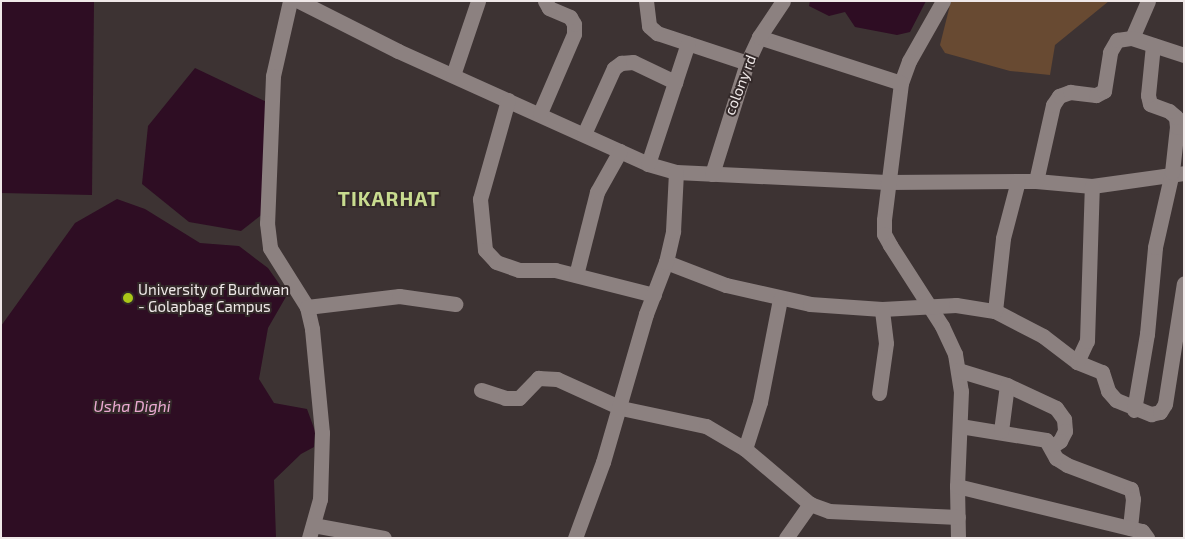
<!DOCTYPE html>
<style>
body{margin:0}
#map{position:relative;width:1185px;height:539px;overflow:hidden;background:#3d3333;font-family:"Exo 2",sans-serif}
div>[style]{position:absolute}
.green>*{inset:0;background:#684a32}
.water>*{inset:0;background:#2e0d23}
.minor>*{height:15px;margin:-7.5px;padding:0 7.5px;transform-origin:7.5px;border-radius:7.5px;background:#8c8180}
.dots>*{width:14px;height:14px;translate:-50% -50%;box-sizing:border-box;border:2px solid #332929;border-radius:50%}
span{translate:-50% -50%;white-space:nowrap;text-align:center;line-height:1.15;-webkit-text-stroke:4px #332929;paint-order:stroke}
.street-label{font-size:15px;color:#efe8e8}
.poi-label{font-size:15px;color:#efe8e8}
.left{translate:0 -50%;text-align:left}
.water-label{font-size:16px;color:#eaa9d1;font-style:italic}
.district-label{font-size:20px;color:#c8db8f;font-weight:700;letter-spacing:1px}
.frame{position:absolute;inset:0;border:2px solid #efe8e8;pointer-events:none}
</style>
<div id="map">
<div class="green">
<i style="clip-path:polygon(951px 1px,1109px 1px,1055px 45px,1050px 75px,1010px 71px,945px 53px,940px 45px)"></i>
</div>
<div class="water">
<i style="clip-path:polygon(1px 1px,94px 2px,92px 195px,1px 193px)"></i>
<i style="clip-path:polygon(810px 1px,926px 1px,910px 32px,897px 35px,855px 27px,845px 12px,829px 16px,809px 6px)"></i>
<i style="clip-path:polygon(195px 68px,271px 104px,264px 213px,241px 231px,189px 222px,142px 184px,148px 126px)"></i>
<i style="clip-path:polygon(117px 199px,145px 209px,200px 243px,239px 246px,268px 268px,287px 295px,268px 328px,259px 379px,274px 403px,307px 409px,315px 431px,314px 447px,301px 454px,274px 480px,276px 538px,1px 538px,1px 326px,75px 223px)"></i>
</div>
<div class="minor">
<i style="left:290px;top:1px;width:77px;rotate:102.8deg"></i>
<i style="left:273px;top:76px;width:147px;rotate:92.3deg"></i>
<i style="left:267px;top:223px;width:25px;rotate:83deg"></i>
<i style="left:270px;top:248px;width:70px;rotate:57.9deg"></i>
<i style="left:307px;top:307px;width:23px;rotate:77deg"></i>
<i style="left:312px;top:329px;width:104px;rotate:84.5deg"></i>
<i style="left:322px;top:433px;width:66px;rotate:91.7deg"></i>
<i style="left:320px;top:499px;width:41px;rotate:105.8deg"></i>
<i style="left:299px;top:1px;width:111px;rotate:26.8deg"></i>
<i style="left:398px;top:51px;width:274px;rotate:24.3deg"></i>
<i style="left:648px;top:164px;width:29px;rotate:16deg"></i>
<i style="left:676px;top:172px;width:211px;rotate:2.7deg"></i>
<i style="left:887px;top:182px;width:149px;rotate:-0.4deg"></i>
<i style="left:1036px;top:181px;width:56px;rotate:5.1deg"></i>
<i style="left:1092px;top:186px;width:93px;rotate:-8deg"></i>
<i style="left:646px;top:1px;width:25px;rotate:83deg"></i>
<i style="left:649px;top:26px;width:11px;rotate:41deg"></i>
<i style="left:657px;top:33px;width:95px;rotate:18.4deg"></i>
<i style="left:943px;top:1px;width:69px;rotate:119.5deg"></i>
<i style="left:909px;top:61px;width:23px;rotate:110deg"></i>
<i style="left:901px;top:83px;width:138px;rotate:97.1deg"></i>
<i style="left:884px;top:220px;width:14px;rotate:90deg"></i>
<i style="left:884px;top:234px;width:13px;rotate:61deg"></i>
<i style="left:890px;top:245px;width:96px;rotate:57.3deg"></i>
<i style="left:942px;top:326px;width:31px;rotate:65deg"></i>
<i style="left:955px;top:354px;width:37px;rotate:81deg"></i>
<i style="left:961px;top:391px;width:95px;rotate:92.4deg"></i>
<i style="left:957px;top:486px;width:52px;rotate:88.9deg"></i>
<i style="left:759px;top:37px;width:149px;rotate:17.9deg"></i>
<i style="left:1132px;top:38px;width:40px;rotate:-66.6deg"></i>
<i style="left:453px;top:75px;width:78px;rotate:-71.3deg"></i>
<i style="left:508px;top:100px;width:103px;rotate:105.8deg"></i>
<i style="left:480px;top:199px;width:51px;rotate:84.4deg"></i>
<i style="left:485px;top:250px;width:16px;rotate:47deg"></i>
<i style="left:496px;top:262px;width:24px;rotate:19deg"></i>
<i style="left:519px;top:270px;width:36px"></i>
<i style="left:555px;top:270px;width:102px;rotate:14.2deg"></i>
<i style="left:540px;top:113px;width:86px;rotate:-66.7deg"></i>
<i style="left:574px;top:34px;width:10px;rotate:-90deg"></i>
<i style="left:574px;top:24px;width:8px;rotate:-120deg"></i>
<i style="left:570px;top:17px;width:23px;rotate:-157deg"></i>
<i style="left:549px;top:8px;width:8px;rotate:-120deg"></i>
<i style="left:584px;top:134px;width:72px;rotate:-65.6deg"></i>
<i style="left:614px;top:68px;width:9px;rotate:-36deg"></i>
<i style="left:621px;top:63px;width:12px;rotate:-5deg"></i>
<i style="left:633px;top:62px;width:47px;rotate:25.5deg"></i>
<i style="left:648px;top:164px;width:127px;rotate:-71.7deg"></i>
<i style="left:712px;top:174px;width:116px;rotate:-72.5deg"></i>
<i style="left:747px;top:63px;width:29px;rotate:-65deg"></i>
<i style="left:759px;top:37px;width:43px;rotate:-56.3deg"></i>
<i style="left:1036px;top:181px;width:78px;rotate:-77.4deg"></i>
<i style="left:1053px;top:105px;width:11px;rotate:-56deg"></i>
<i style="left:1059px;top:96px;width:12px;rotate:-20deg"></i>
<i style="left:1070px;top:92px;width:26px;rotate:7deg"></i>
<i style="left:1096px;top:95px;width:9px;rotate:-27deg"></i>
<i style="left:1104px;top:91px;width:39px;rotate:-81deg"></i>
<i style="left:1110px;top:52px;width:14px;rotate:-60deg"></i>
<i style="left:1117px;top:40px;width:15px;rotate:-8deg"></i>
<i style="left:1132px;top:38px;width:55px;rotate:18.1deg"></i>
<i style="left:666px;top:262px;width:64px;rotate:21deg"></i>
<i style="left:726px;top:285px;width:86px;rotate:12.7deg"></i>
<i style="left:810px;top:304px;width:72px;rotate:4deg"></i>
<i style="left:882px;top:309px;width:74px;rotate:-3.1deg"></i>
<i style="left:956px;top:305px;width:39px;rotate:9deg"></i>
<i style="left:995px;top:311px;width:54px;rotate:27.5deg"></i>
<i style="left:1043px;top:336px;width:43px;rotate:37.4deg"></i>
<i style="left:1077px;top:362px;width:27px;rotate:22deg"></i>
<i style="left:1102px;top:372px;width:20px;rotate:72deg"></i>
<i style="left:1108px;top:391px;width:12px;rotate:48deg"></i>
<i style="left:1116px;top:400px;width:38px;rotate:22deg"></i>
<i style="left:1151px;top:414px;width:9px;rotate:-13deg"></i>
<i style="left:1160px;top:412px;width:9px;rotate:-58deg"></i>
<i style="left:1165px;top:404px;width:122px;rotate:-81.1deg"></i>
<i style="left:576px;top:275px;width:86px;rotate:-75.8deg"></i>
<i style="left:597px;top:192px;width:47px;rotate:-60.7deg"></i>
<i style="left:307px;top:307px;width:93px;rotate:-6.8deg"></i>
<i style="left:399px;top:296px;width:57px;rotate:8.1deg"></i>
<i style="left:995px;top:311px;width:73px;rotate:-83.7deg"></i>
<i style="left:1003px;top:238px;width:59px;rotate:-75.3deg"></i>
<i style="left:1077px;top:362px;width:23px;rotate:-65deg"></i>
<i style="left:1087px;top:341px;width:155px;rotate:-88.2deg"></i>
<i style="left:958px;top:370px;width:51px;rotate:17deg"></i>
<i style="left:1007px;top:385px;width:54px;rotate:25.1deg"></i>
<i style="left:1056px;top:408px;width:14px;rotate:54deg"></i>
<i style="left:1064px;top:419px;width:12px;rotate:85deg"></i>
<i style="left:1065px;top:431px;width:11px;rotate:117deg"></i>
<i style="left:1060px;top:441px;width:9px;rotate:148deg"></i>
<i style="left:481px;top:390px;width:25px;rotate:18deg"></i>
<i style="left:505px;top:398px;width:14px"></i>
<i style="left:519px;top:398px;width:28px;rotate:-46deg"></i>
<i style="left:538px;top:378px;width:19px;rotate:3deg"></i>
<i style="left:557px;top:379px;width:70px;rotate:24.4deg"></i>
<i style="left:621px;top:408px;width:87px;rotate:12deg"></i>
<i style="left:706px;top:426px;width:45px;rotate:30.5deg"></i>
<i style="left:745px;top:449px;width:85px;rotate:40.2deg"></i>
<i style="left:810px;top:504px;width:20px;rotate:20deg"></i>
<i style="left:829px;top:511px;width:129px;rotate:2.7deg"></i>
<i style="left:879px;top:393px;width:50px;rotate:-82deg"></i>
<i style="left:886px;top:343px;width:34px;rotate:-97deg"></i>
<i style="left:1134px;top:410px;width:77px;rotate:-80.3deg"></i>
<i style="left:1147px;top:334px;width:87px;rotate:-84.7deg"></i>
<i style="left:1155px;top:247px;width:77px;rotate:-77.2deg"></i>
<i style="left:1172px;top:172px;width:45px;rotate:-83.7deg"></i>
<i style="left:1177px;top:127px;width:10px;rotate:-96deg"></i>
<i style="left:1176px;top:117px;width:9px;rotate:-139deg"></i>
<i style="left:1169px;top:111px;width:20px;rotate:-160deg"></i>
<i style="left:1150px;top:104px;width:9px;rotate:-103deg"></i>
<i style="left:1148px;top:95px;width:50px;rotate:-84.3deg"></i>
<i style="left:960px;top:426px;width:87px;rotate:9.2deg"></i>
<i style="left:1046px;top:440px;width:21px;rotate:61deg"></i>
<i style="left:1056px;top:458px;width:13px;rotate:32deg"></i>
<i style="left:1067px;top:465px;width:68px;rotate:20.6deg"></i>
<i style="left:1131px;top:489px;width:10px;rotate:79deg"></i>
<i style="left:1133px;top:499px;width:29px;rotate:96deg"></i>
<i style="left:1001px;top:431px;width:46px;rotate:-82.6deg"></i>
<i style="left:745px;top:449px;width:49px;rotate:-72.3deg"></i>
<i style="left:760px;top:402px;width:105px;rotate:-79deg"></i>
<i style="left:957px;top:486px;width:190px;rotate:13.7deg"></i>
<i style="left:1142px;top:531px;width:9px;rotate:54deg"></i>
<i style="left:313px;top:525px;width:72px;rotate:10.4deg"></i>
<i style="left:575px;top:538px;width:81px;rotate:-69.8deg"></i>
<i style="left:603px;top:462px;width:154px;rotate:-73.8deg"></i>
<i style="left:646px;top:314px;width:56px;rotate:-69deg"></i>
<i style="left:666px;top:262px;width:32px;rotate:-77deg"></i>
<i style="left:673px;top:231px;width:59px;rotate:-87.1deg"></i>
<i style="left:786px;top:538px;width:42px;rotate:-54.8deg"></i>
</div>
<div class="dots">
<i style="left:128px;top:298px;background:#aac718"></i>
</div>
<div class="street-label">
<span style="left:740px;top:85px;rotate:-69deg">colony rd</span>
</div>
<div class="poi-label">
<span class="left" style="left:138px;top:298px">University of Burdwan<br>- Golapbag Campus</span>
</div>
<div class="water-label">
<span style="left:132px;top:406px">Usha Dighi</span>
</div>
<div class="district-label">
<span style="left:389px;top:198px">TIKARHAT</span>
</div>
<div class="frame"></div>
</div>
